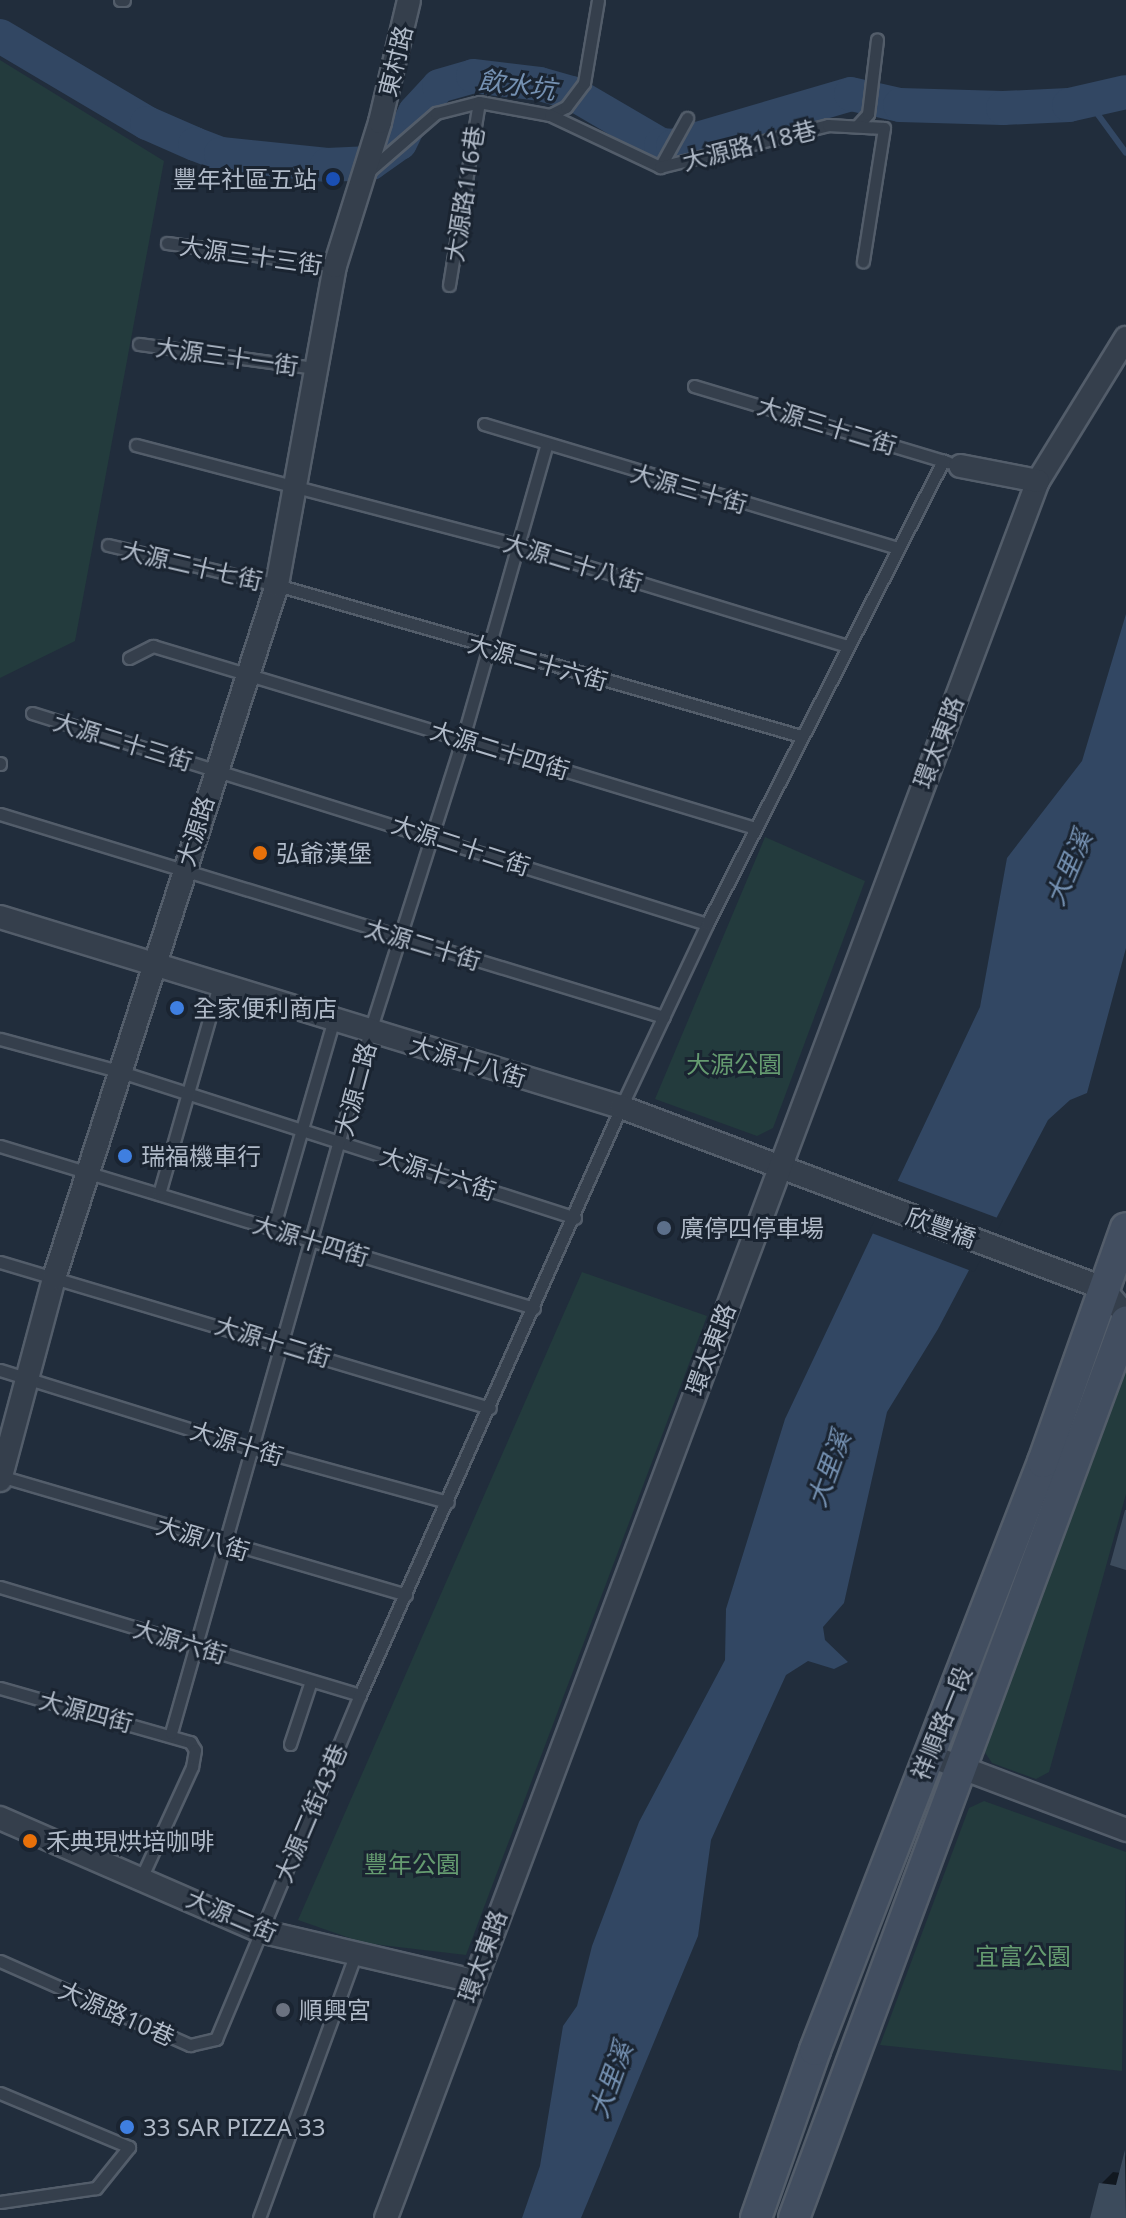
<!DOCTYPE html>
<meta charset="utf-8">
<style>
body{margin:0}
#map{position:relative;width:1126px;height:2218px;overflow:hidden;background:#212d3c;font-family:"Noto Sans","Noto Sans TC",sans-serif}
div>[style]{position:absolute}
.green>*{inset:0;background:#233b3d}
.water>*{inset:0;background:#324763}
.pier>*{inset:0;background:#212d3c}
.shadow>*{inset:0;background:#0007}
.stream>*{height:6px;margin:-3px;padding:0 3px;transform-origin:3px;border-radius:3px;background:#324763}
.river>*{height:34px;margin:-17px;padding:0 17px;transform-origin:17px;border-radius:17px;background:#324763}
.building>*{inset:0;background:#3c4b5c}
.roads{filter:drop-shadow(2px 0 #535d6a) drop-shadow(-2px 0 #535d6a) drop-shadow(0 2px #535d6a) drop-shadow(0 -2px #535d6a)}
.lane>*{height:11px;margin:-5.5px;padding:0 5.5px;transform-origin:5.5px;border-radius:5.5px;background:#353f4c}
.street>*{height:22px;margin:-11px;padding:0 11px;transform-origin:11px;border-radius:11px;background:#353f4c}
.secondary>*{height:30px;margin:-15px;padding:0 15px;transform-origin:15px;border-radius:15px;background:#424e60}
.dots>*{width:22px;height:22px;translate:-50% -50%;box-sizing:border-box;border:4px solid #1a2431;border-radius:50%}
span{translate:-50% -50%;white-space:nowrap;text-align:center;line-height:1.15;-webkit-text-stroke:6px #1a2431;paint-order:stroke}
.street-label{font-size:24px;color:#b0bac8}
.poi-label{font-size:24px;color:#b0bac8}
.right{translate:-100% -50%;text-align:right}
.left{translate:0 -50%;text-align:left}
.park-label{font-size:24px;color:#659b70}
.water-label{font-size:26px;color:#7591b2;font-style:italic}
</style>
<div id="map">
<div class="green">
<i style="clip-path:polygon(0 60px,164px 161px,75px 641px,0 678px)"></i>
<i style="clip-path:polygon(765px 837px,865px 881px,773px 1128px,757px 1136px,655px 1099px)"></i>
<i style="clip-path:polygon(582px 1272px,707px 1316px,466px 1955px,364px 1943px,298px 1920px)"></i>
<i style="clip-path:polygon(1126px 1371px,1126px 1494px,1049px 1772px,1036px 1779px,992px 1763px,984px 1751px)"></i>
<i style="clip-path:polygon(984px 1801px,1126px 1852px,1122px 2071px,880px 2045px,969px 1808px)"></i>
</div>
<div class="water">
<i style="clip-path:polygon(1126px 614px,1126px 948px,1087px 1093px,1070px 1100px,1048px 1120px,938px 1329px,887px 1412px,844px 1603px,823px 1627px,825px 1640px,848px 1662px,834px 1669px,808px 1661px,786px 1675px,711px 1840px,698px 1936px,581px 2218px,522px 2218px,540px 2166px,563px 2026px,577px 2006px,592px 1946px,639px 1822px,725px 1660px,726px 1609px,785px 1419px,980px 1007px,1007px 858px,1082px 761px)"></i>
</div>
<div class="pier">
<i style="clip-path:polygon(893px 1179px,1003px 1220px,974px 1272px,869px 1232px)"></i>
</div>
<div class="shadow">
<i style="clip-path:polygon(1126px 2154px,1126px 2218px,1092px 2218px,1101px 2184px,1113px 2172px,1121px 2173px)"></i>
</div>
<div class="stream">
<i style="left:1088px;top:101px;width:64px;rotate:53.8deg"></i>
</div>
<div class="river">
<i style="left:0;top:36px;width:171px;rotate:30.6deg"></i>
<i style="left:147px;top:123px;width:52px;rotate:23.6deg"></i>
<i style="left:195px;top:144px;width:28px;rotate:21deg"></i>
<i style="left:221px;top:154px;width:107px;rotate:5.9deg"></i>
<i style="left:327px;top:165px;width:44px;rotate:-2.6deg"></i>
<i style="left:371px;top:163px;width:35px;rotate:-35deg"></i>
<i style="left:400px;top:143px;width:34px;rotate:-64deg"></i>
<i style="left:415px;top:112px;width:35px;rotate:-47deg"></i>
<i style="left:439px;top:86px;width:35px;rotate:-16deg"></i>
<i style="left:473px;top:76px;width:67px;rotate:6.8deg"></i>
<i style="left:540px;top:84px;width:33px;rotate:16deg"></i>
<i style="left:572px;top:93px;width:103px;rotate:30.3deg"></i>
<i style="left:661px;top:145px;width:12px;rotate:5deg"></i>
<i style="left:673px;top:146px;width:185px;rotate:-16.3deg"></i>
<i style="left:851px;top:94px;width:50px;rotate:12.7deg"></i>
<i style="left:900px;top:105px;width:103px;rotate:1.7deg"></i>
<i style="left:1003px;top:108px;width:66px;rotate:-2.6deg"></i>
<i style="left:1069px;top:105px;width:58px;rotate:-12.8deg"></i>
</div>
<div class="building">
<i style="clip-path:polygon(1125px 1510px,1126px 1510px,1126px 1570px,1110px 1565px)"></i>
<i style="clip-path:polygon(1125px 2150px,1126px 2218px,1090px 2218px,1099px 2183px,1116px 2185px)"></i>
</div>
<div class="roads">
<div class="lane">
<i style="left:120px;top:0;width:4px"></i>
<i style="left:550px;top:115px;width:18px;rotate:-27deg"></i>
<i style="left:566px;top:107px;width:30px;rotate:-53deg"></i>
<i style="left:584px;top:83px;width:84px;rotate:-80.4deg"></i>
<i style="left:858px;top:125px;width:15px;rotate:-48deg"></i>
<i style="left:868px;top:114px;width:75px;rotate:-83.1deg"></i>
<i style="left:660px;top:167px;width:56px;rotate:-61.1deg"></i>
<i style="left:369px;top:171px;width:89px;rotate:-40.9deg"></i>
<i style="left:436px;top:113px;width:44px;rotate:-14.3deg"></i>
<i style="left:479px;top:102px;width:72px;rotate:10.4deg"></i>
<i style="left:550px;top:115px;width:122px;rotate:25.3deg"></i>
<i style="left:660px;top:167px;width:173px;rotate:-14deg"></i>
<i style="left:828px;top:125px;width:56px;rotate:3.1deg"></i>
<i style="left:884px;top:128px;width:135px;rotate:99deg"></i>
<i style="left:167px;top:243px;width:170px;rotate:7.8deg"></i>
<i style="left:449px;top:285px;width:185px;rotate:-80.7deg"></i>
<i style="left:139px;top:344px;width:178px;rotate:7.8deg"></i>
<i style="left:694px;top:386px;width:265px;rotate:16.7deg"></i>
<i style="left:484px;top:424px;width:431px;rotate:16.7deg"></i>
<i style="left:136px;top:445px;width:394px;rotate:14.7deg"></i>
<i style="left:517px;top:545px;width:345px;rotate:17deg"></i>
<i style="left:108px;top:545px;width:174px;rotate:13.3deg"></i>
<i style="left:277px;top:585px;width:545px;rotate:16.08deg"></i>
<i style="left:129px;top:658px;width:27px;rotate:-27deg"></i>
<i style="left:153px;top:646px;width:629px;rotate:16.82deg"></i>
<i style="left:32px;top:713px;width:707px;rotate:17.36deg"></i>
<i style="left:0;top:764px;width:1px;rotate:-90deg"></i>
<i style="left:0;top:814px;width:694px;rotate:17deg"></i>
<i style="left:0;top:1039px;width:122px;rotate:15.2deg"></i>
<i style="left:118px;top:1071px;width:480px;rotate:17.8deg"></i>
<i style="left:0;top:1146px;width:558px;rotate:16.88deg"></i>
<i style="left:159px;top:1194px;width:217px;rotate:-74deg"></i>
<i style="left:273px;top:1229px;width:216px;rotate:-73.8deg"></i>
<i style="left:0;top:1262px;width:511px;rotate:16.59deg"></i>
<i style="left:0;top:1370px;width:262px;rotate:17.3deg"></i>
<i style="left:250px;top:1448px;width:205px;rotate:15.3deg"></i>
<i style="left:0;top:1476px;width:423px;rotate:16.3deg"></i>
<i style="left:0;top:1587px;width:376px;rotate:16.7deg"></i>
<i style="left:0;top:1688px;width:198px;rotate:15.9deg"></i>
<i style="left:190px;top:1742px;width:9px;rotate:58deg"></i>
<i style="left:195px;top:1750px;width:17px;rotate:100deg"></i>
<i style="left:192px;top:1767px;width:120px;rotate:114.6deg"></i>
<i style="left:171px;top:1733px;width:730px;rotate:-74.17deg"></i>
<i style="left:370px;top:1031px;width:307px;rotate:-72.4deg"></i>
<i style="left:463px;top:738px;width:303px;rotate:-74.1deg"></i>
<i style="left:290px;top:1744px;width:66px;rotate:-71.6deg"></i>
<i style="left:0;top:1961px;width:208px;rotate:23.9deg"></i>
<i style="left:190px;top:2045px;width:27px;rotate:-13deg"></i>
<i style="left:216px;top:2039px;width:373px;rotate:-67.3deg"></i>
<i style="left:360px;top:1695px;width:643px;rotate:-66.06deg"></i>
<i style="left:621px;top:1107px;width:202px;rotate:-64.8deg"></i>
<i style="left:707px;top:924px;width:520px;rotate:-62.99deg"></i>
<i style="left:0;top:2093px;width:140px;rotate:22.7deg"></i>
<i style="left:129px;top:2147px;width:53px;rotate:128.8deg"></i>
<i style="left:96px;top:2188px;width:97px;rotate:171.7deg"></i>
<i style="left:259px;top:2218px;width:279px;rotate:-69.9deg"></i>
</div>
<div class="street">
<i style="left:1038px;top:481px;width:168px;rotate:-58.4deg"></i>
<i style="left:0;top:917px;width:649px;rotate:17.01deg"></i>
<i style="left:621px;top:1107px;width:515px;rotate:20.58deg"></i>
<i style="left:1103px;top:1288px;width:35px;rotate:50deg"></i>
<i style="left:0;top:1480px;width:209px;rotate:-75deg"></i>
<i style="left:54px;top:1278px;width:728px;rotate:-72.16deg"></i>
<i style="left:277px;top:585px;width:324px;rotate:-79.7deg"></i>
<i style="left:335px;top:266px;width:151px;rotate:-72.6deg"></i>
<i style="left:380px;top:122px;width:125px;rotate:-76.6deg"></i>
<i style="left:928px;top:1755px;width:212px;rotate:20.7deg"></i>
<i style="left:0;top:1818px;width:283px;rotate:23.5deg"></i>
<i style="left:260px;top:1931px;width:219px;rotate:13.2deg"></i>
<i style="left:386px;top:2218px;width:1855px;rotate:-69.43deg"></i>
<i style="left:1038px;top:481px;width:79px;rotate:-169.1deg"></i>
</div>
<div class="secondary">
<i style="left:756px;top:2218px;width:178px;rotate:-70.6deg"></i>
<i style="left:815px;top:2050px;width:631px;rotate:-68.81deg"></i>
<i style="left:1043px;top:1462px;width:248px;rotate:-70.5deg"></i>
<i style="left:794px;top:2218px;width:956px;rotate:-69.67deg"></i>
</div>
</div>
<div class="dots">
<i style="left:333px;top:179px;background:#1a4fb4"></i>
<i style="left:260px;top:853px;background:#e8710a"></i>
<i style="left:177px;top:1008px;background:#3f7fe0"></i>
<i style="left:125px;top:1156px;background:#3f7fe0"></i>
<i style="left:664px;top:1228px;background:#5c6f8a"></i>
<i style="left:30px;top:1841px;background:#e8710a"></i>
<i style="left:283px;top:2010px;background:#6b7280"></i>
<i style="left:127px;top:2127px;background:#3f7fe0"></i>
</div>
<div class="street-label">
<span style="left:395px;top:61px;rotate:-76deg">東村路</span>
<span style="left:749px;top:145px;rotate:-14deg">大源路118巷</span>
<span style="left:464px;top:194px;rotate:-81deg">大源路116巷</span>
<span style="left:251px;top:255px;rotate:8deg">大源三十三街</span>
<span style="left:227px;top:356px;rotate:8deg">大源三十一街</span>
<span style="left:827px;top:425px;rotate:17deg">大源三十二街</span>
<span style="left:689px;top:488px;rotate:16deg">大源三十街</span>
<span style="left:573px;top:562px;rotate:17deg">大源二十八街</span>
<span style="left:192px;top:565px;rotate:13deg">大源二十七街</span>
<span style="left:538px;top:662px;rotate:16deg">大源二十六街</span>
<span style="left:123px;top:741px;rotate:17deg">大源二十三街</span>
<span style="left:938px;top:742px;rotate:-69deg">環太東路</span>
<span style="left:500px;top:750px;rotate:17deg">大源二十四街</span>
<span style="left:195px;top:831px;rotate:-73deg">大源路</span>
<span style="left:461px;top:845px;rotate:18deg">大源二十二街</span>
<span style="left:423px;top:944px;rotate:17deg">太源二十街</span>
<span style="left:468px;top:1061px;rotate:17deg">大源十八街</span>
<span style="left:355px;top:1089px;rotate:-75deg">大源二路</span>
<span style="left:438px;top:1173px;rotate:18deg">大源十六街</span>
<span style="left:941px;top:1227px;rotate:20deg">欣豐橋</span>
<span style="left:311px;top:1240px;rotate:17deg">大源十四街</span>
<span style="left:273px;top:1341px;rotate:17deg">大源十二街</span>
<span style="left:710px;top:1349px;rotate:-69deg">環太東路</span>
<span style="left:237px;top:1443px;rotate:17deg">大源十街</span>
<span style="left:203px;top:1538px;rotate:17deg">大源八街</span>
<span style="left:180px;top:1641px;rotate:17deg">大源六街</span>
<span style="left:86px;top:1711px;rotate:15deg">大源四街</span>
<span style="left:941px;top:1723px;rotate:-68deg">祥順路一段</span>
<span style="left:310px;top:1813px;rotate:-67deg">大源二街43巷</span>
<span style="left:232px;top:1915px;rotate:23deg">大源二街</span>
<span style="left:482px;top:1956px;rotate:-70deg">環太東路</span>
<span style="left:117px;top:2013px;rotate:24deg">大源路10巷</span>
</div>
<div class="poi-label">
<span class="right" style="left:317px;top:179px">豐年社區五站</span>
<span class="left" style="left:276px;top:853px">弘爺漢堡</span>
<span class="left" style="left:193px;top:1008px">全家便利商店</span>
<span class="left" style="left:141px;top:1156px">瑞福機車行</span>
<span class="left" style="left:680px;top:1228px">廣停四停車場</span>
<span class="left" style="left:46px;top:1841px">禾典現烘培咖啡</span>
<span class="left" style="left:299px;top:2010px">順興宮</span>
<span class="left" style="left:143px;top:2127px">33 SAR PIZZA 33</span>
</div>
<div class="park-label">
<span style="left:734px;top:1064px">大源公園</span>
<span style="left:412px;top:1864px">豐年公園</span>
<span style="left:1023px;top:1956px">宜富公園</span>
</div>
<div class="water-label">
<span style="left:517px;top:85px;rotate:8deg">飲水坑</span>
<span style="left:1069px;top:868px;rotate:-67deg">大里溪</span>
<span style="left:829px;top:1469px;rotate:-70deg">大里溪</span>
<span style="left:611px;top:2080px;rotate:-70deg">大里溪</span>
</div>
</div>
